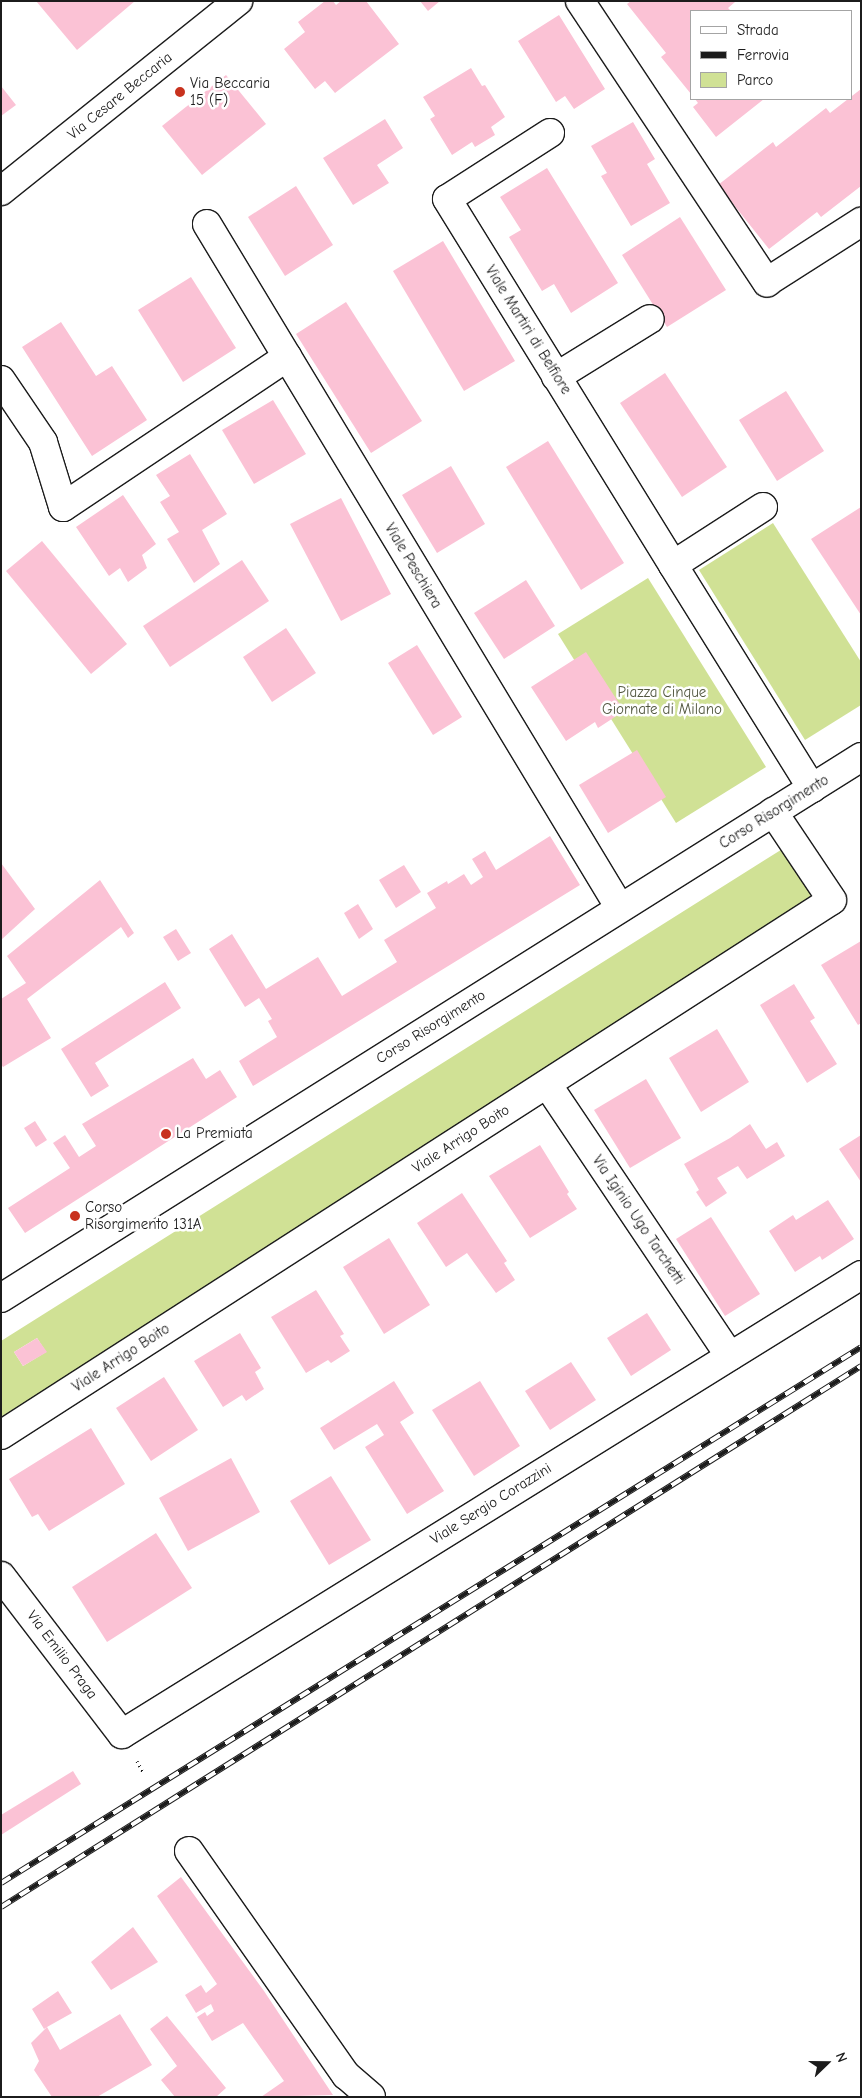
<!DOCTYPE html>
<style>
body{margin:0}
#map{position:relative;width:862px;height:2098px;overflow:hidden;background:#fff;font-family:"Comic Neue",sans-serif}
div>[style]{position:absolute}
.green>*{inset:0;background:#d0e195}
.building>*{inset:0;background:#fbc2d5}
.path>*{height:3px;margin-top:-1.5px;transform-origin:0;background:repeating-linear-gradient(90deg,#1c1c1c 0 1px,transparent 0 5px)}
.roads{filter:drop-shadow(1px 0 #1c1c1c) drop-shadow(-1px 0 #1c1c1c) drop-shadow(0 1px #1c1c1c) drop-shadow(0 -1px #1c1c1c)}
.minor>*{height:28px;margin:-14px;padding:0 14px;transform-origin:14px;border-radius:14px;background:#fff}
.major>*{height:28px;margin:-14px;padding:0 14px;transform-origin:14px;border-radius:14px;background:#fff}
.rail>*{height:5.5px;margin-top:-2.75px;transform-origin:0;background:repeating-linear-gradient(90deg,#fff 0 11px,#1c1c1c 0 22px);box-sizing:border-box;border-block:1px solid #1c1c1c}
.dots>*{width:14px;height:14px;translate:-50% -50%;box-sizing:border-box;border:2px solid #fff;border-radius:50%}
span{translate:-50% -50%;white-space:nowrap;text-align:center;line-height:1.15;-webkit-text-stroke:5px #fff;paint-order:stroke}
.poi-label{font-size:15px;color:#1c1c1c}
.left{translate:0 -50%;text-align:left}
.street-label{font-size:15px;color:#1c1c1c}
.park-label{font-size:15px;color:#525740}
.frame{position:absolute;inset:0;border:2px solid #1c1c1c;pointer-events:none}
.legend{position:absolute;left:690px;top:10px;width:162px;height:90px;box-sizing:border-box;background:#fff;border:1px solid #a4a4a4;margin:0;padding:6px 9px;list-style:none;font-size:15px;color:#1c1c1c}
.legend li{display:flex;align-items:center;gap:10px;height:25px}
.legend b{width:25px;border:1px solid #a4a4a4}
.north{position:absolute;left:802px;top:2038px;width:50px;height:50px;-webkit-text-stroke:4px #fff;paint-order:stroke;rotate:68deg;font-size:14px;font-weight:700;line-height:20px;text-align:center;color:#1c1c1c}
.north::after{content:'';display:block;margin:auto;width:18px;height:22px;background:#1c1c1c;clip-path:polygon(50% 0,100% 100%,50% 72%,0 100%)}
</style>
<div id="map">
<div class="green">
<i style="clip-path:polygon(773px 523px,861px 662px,861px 705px,805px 740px,699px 570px)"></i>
<i style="clip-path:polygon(648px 578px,766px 767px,676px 823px,558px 634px)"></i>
<i style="clip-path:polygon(evenodd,784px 848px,811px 889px,809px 907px,1px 1417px,1px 1341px,784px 848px,37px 1338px,46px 1352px,23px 1366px,14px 1352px,37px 1338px)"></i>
</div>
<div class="building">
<i style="clip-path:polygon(36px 1px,135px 1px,77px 50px)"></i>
<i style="clip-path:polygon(325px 1px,333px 1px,336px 5px,341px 1px,366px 1px,399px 44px,335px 93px,325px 81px,315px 89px,284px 49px,305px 32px,298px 22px)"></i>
<i style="clip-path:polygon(420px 1px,440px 1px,428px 11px)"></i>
<i style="clip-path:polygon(631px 1px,735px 2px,728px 8px,731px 11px,691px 11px,691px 94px,661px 57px,666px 53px,627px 4px)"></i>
<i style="clip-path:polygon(559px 15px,605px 89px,574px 109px,565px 96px,556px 102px,518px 41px)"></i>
<i style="clip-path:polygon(471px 68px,482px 86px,485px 85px,505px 117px,491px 127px,495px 135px,475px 147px,472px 142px,452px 155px,430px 119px,435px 116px,423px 97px)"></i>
<i style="clip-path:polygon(226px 75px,266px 124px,202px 175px,162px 126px)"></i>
<i style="clip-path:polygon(1px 86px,16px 105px,1px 116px)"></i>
<i style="clip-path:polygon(861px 89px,861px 186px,821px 217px,817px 212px,769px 249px,718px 185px,773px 142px,776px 147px,826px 108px,830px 113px)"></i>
<i style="clip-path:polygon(695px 99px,764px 99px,716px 137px,693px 107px,698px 103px)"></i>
<i style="clip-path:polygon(385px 119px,403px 148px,377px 165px,389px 183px,353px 205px,323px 158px)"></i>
<i style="clip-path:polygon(633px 122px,655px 159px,647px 164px,670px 203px,631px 226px,601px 176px,607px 173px,591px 146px)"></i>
<i style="clip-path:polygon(547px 168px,618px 283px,571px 313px,554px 284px,542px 291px,509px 237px,521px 230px,500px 197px)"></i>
<i style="clip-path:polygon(296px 186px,333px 245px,285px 276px,248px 217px)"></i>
<i style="clip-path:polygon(680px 217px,726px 290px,667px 327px,622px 255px)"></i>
<i style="clip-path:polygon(443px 241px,515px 361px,464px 391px,393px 271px)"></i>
<i style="clip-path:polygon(191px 277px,236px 348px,183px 382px,138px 310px)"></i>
<i style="clip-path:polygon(346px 302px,422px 421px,371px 453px,296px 334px)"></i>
<i style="clip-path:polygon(61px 322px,96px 376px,112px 366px,147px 420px,92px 456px,22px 347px)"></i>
<i style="clip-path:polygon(665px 373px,727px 467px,682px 497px,620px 403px)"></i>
<i style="clip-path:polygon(786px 391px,824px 451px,777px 481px,739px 420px)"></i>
<i style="clip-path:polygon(273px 400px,306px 454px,254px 484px,222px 430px)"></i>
<i style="clip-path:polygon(548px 441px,624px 563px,581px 590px,506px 467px)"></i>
<i style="clip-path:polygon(190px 454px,227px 514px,202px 530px,220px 564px,194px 583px,167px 539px,179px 532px,160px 502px,170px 496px,156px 475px)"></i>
<i style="clip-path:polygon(451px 466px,485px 524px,437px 553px,402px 495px)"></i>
<i style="clip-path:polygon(123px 495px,156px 544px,142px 555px,147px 568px,128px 582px,120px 568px,109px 576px,76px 527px)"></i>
<i style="clip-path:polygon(341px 498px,391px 594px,341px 621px,290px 524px)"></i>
<i style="clip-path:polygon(861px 507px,861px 615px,811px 539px)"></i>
<i style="clip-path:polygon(42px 541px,127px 644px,91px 674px,6px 571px)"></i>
<i style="clip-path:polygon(242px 560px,269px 601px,170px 667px,143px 626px)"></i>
<i style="clip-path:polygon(526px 580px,555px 626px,504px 659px,474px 613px)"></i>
<i style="clip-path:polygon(286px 628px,316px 673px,272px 702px,243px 657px)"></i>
<i style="clip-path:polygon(417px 645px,462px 717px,433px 735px,388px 663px)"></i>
<i style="clip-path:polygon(586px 652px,624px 711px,598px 728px,595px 722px,566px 741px,531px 687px)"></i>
<i style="clip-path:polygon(637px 750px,666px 797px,608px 833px,579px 785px)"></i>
<i style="clip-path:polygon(550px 836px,580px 885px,253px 1086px,239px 1061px,277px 1037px,268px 1021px,272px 1019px,259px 998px,245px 1007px,209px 949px,232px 934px,266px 989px,318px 957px,342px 996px,397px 962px,384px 940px,436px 908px,427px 893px,447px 881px,448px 884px,464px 874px,471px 885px,483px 877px,472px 859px,485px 851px,496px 870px)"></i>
<i style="clip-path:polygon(1px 863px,35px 909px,1px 940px)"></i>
<i style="clip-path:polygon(404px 865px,421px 892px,396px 908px,379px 880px)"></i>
<i style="clip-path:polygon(100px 880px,134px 933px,128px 938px,121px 927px,27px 999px,51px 1038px,3px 1067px,1px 1064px,1px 999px,26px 983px,7px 956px)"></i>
<i style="clip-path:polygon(358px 904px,373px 929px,359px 939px,344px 913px)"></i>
<i style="clip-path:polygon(176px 929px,191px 953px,178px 961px,163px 937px)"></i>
<i style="clip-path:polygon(861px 941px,861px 1023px,858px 1025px,821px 965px)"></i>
<i style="clip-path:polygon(165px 982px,181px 1008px,95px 1063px,109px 1086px,91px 1097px,61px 1049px)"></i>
<i style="clip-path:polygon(794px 984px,815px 1018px,810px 1021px,837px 1064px,807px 1083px,760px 1005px)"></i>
<i style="clip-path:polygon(717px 1029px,749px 1082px,701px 1112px,669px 1058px)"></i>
<i style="clip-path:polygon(193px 1058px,206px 1079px,220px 1070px,237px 1097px,25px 1233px,8px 1208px,70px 1168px,53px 1143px,65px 1135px,79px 1157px,96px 1146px,82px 1124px)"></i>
<i style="clip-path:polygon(646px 1079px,681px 1138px,630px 1168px,594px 1110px)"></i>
<i style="clip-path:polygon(35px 1121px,47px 1140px,36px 1147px,24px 1128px)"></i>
<i style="clip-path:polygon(750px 1124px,766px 1149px,777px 1142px,785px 1156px,747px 1179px,738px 1166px,717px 1178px,727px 1193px,706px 1207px,696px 1192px,699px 1190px,684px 1164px,730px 1138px)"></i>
<i style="clip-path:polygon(861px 1135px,861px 1182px,839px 1149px)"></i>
<i style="clip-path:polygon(540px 1145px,569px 1192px,567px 1194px,577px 1209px,530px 1238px,489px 1176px)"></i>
<i style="clip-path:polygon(462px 1193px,507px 1261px,504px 1263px,515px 1280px,496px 1293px,467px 1253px,446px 1267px,417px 1223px)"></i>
<i style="clip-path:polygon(828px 1200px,854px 1239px,822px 1260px,820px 1256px,795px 1272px,769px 1231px,793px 1215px,796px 1220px)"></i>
<i style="clip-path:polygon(711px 1217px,760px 1294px,725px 1316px,676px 1239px)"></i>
<i style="clip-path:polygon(389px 1238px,430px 1305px,384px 1334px,343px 1267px)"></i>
<i style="clip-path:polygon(316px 1290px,344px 1334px,340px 1336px,350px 1351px,331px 1363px,328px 1360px,306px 1373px,271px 1317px)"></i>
<i style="clip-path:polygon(647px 1313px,671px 1350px,631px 1376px,607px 1338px)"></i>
<i style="clip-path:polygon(240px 1333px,261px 1368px,255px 1372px,264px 1389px,246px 1401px,242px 1395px,223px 1407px,194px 1361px)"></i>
<i style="clip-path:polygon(37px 1338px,47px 1352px,23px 1366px,14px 1352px)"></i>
<i style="clip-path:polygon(571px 1362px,596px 1400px,550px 1430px,525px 1391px)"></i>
<i style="clip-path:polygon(164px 1377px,198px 1430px,151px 1461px,116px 1408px)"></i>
<i style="clip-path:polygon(394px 1381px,414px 1413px,400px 1422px,444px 1491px,407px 1514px,365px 1447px,384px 1435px,377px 1424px,334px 1450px,320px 1428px)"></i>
<i style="clip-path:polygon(480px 1381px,520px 1446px,474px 1476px,432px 1410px)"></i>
<i style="clip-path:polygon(91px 1428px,125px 1484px,49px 1531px,38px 1514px,32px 1517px,9px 1479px)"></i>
<i style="clip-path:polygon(231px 1458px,260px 1512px,188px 1551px,159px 1498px)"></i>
<i style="clip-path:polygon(331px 1476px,371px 1540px,329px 1565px,290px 1501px)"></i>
<i style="clip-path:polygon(156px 1533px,192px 1588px,107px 1642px,72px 1587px)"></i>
<i style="clip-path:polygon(73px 1771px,81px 1784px,1px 1835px,1px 1815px)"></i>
<i style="clip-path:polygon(181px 1877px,264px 1991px,333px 2095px,261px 2097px,284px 2081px,243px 2023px,212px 2041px,197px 2017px,205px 2012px,207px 2016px,214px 2011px,211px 2004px,196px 2013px,185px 1995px,201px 1985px,206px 1993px,217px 1984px,157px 1896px)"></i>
<i style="clip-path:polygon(133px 1927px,158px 1962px,111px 1990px,91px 1962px)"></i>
<i style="clip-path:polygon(58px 1991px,72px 2013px,47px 2027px,60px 2050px,120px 2014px,152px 2065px,97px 2097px,52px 2097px,34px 2070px,39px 2061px,31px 2043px,47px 2027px,44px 2029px,32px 2009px)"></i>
<i style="clip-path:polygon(167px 2016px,226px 2088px,216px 2097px,175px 2097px,161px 2080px,177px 2066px,150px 2029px)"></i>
</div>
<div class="path">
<i style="left:137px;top:1761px;width:13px;rotate:61deg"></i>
</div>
<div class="roads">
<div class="minor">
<i style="left:580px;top:1px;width:338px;rotate:56.4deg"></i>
<i style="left:767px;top:282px;width:112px;rotate:-32.6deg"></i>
<i style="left:550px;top:133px;width:122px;rotate:147.3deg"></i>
<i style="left:447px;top:199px;width:430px;rotate:58.3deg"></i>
<i style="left:1px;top:191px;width:304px;rotate:-38.7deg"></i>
<i style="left:207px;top:224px;width:799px;rotate:58.88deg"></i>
<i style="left:556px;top:377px;width:110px;rotate:-31.7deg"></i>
<i style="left:1px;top:380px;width:75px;rotate:55.9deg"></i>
<i style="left:43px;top:442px;width:68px;rotate:72.9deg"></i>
<i style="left:63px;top:507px;width:270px;rotate:-33.8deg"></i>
<i style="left:763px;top:507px;width:107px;rotate:147.2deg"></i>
<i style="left:673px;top:565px;width:263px;rotate:58.1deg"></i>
<i style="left:547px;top:1084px;width:328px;rotate:56.1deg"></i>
<i style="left:1px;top:1435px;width:988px;rotate:-32.77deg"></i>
<i style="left:832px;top:900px;width:106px;rotate:-123.8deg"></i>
<i style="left:1px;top:1576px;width:199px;rotate:52.6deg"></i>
<i style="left:122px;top:1734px;width:870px;rotate:-31.84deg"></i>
<i style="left:189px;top:1851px;width:274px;rotate:55deg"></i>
<i style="left:346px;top:2075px;width:33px;rotate:41deg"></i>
</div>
<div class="major">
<i style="left:1px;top:1298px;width:1016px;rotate:-32.17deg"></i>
</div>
</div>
<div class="rail">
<i style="left:1px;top:1883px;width:1013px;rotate:-31.93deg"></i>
<i style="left:1px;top:1907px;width:1016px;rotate:-32.17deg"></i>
</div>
<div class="dots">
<i style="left:180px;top:92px;background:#c8321e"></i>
<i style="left:166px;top:1134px;background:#c8321e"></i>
<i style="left:75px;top:1216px;background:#c8321e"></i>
</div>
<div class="poi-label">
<span class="left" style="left:190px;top:92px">Via Beccaria<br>15 (F)</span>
<span class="left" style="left:176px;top:1134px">La Premiata</span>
<span class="left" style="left:85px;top:1216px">Corso<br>Risorgimento 131A</span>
</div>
<div class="street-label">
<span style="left:120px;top:96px;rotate:-39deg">Via Cesare Beccaria</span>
<span style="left:528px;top:330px;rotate:58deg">Viale Martiri di Belfiore</span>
<span style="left:413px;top:566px;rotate:59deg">Viale Peschiera</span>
<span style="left:774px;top:812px;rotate:-32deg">Corso Risorgimento</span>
<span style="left:431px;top:1027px;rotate:-32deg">Corso Risorgimento</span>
<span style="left:461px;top:1139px;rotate:-33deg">Viale Arrigo Boito</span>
<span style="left:638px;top:1220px;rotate:56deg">Via Iginio Ugo Tarchetti</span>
<span style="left:121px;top:1358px;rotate:-33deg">Viale Arrigo Boito</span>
<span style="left:491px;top:1504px;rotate:-32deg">Viale Sergio Corazzini</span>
<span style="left:62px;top:1655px;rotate:53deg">Via Emilio Praga</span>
</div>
<div class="park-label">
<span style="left:662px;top:701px">Piazza Cinque<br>Giornate di Milano</span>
</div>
<div class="frame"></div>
<ul class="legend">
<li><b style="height:6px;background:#fff"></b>Strada</li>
<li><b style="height:6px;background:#1c1c1c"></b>Ferrovia</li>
<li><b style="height:14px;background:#d0e195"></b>Parco</li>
</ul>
<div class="north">N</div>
</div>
